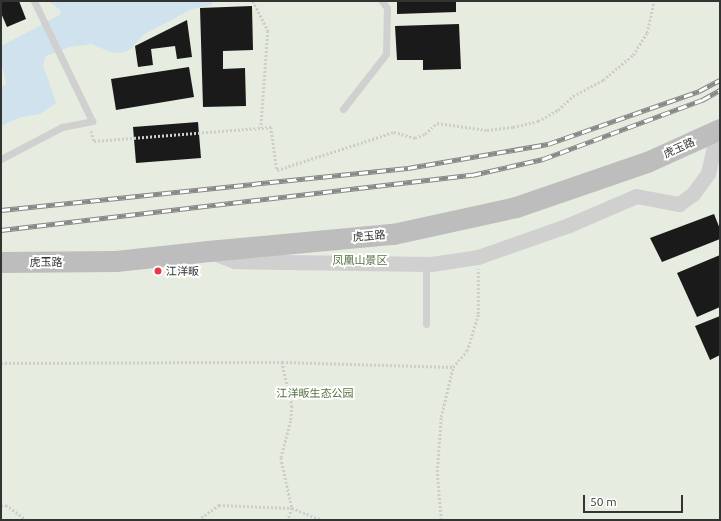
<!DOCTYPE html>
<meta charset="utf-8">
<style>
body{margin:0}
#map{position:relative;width:721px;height:521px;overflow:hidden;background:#fff;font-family:Ubuntu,"Noto Sans SC",sans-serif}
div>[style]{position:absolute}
.green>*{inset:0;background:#e6ecdf}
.water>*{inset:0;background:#cfe2ee}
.building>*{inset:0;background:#1a1a1a}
.path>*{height:2.5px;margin-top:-1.25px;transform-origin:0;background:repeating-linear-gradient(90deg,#cdcdcd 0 2px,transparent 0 4px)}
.lane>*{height:7px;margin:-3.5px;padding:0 3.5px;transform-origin:3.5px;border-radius:3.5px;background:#d0d0d0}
.street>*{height:15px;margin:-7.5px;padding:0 7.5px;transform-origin:7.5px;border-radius:7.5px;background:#d0d0d0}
.secondary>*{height:21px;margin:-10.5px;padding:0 10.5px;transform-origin:10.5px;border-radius:10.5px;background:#bdbdbd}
.rail>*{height:4.5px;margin-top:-2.25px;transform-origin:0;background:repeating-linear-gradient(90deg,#fff 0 9px,#888 0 18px);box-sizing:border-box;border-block:1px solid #888}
.dots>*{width:11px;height:11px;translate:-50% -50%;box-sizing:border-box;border:2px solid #fff;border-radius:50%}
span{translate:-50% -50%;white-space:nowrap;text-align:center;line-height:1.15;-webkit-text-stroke:4px #fff;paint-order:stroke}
.street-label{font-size:11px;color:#333}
.park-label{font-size:11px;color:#56703f}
.poi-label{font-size:11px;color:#333}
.left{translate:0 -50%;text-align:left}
.frame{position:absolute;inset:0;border:2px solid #333;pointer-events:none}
.scale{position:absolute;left:583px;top:495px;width:100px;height:18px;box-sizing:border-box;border:2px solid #333;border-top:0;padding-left:5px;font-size:12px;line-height:14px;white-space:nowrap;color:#333;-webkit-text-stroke:3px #fff;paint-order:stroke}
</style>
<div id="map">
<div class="green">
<i style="clip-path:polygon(1px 1px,720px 1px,720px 520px,1px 520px)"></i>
</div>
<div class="water">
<i style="clip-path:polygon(49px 1px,213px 1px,211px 5px,192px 9px,143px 35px,131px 49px,122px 53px,110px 52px,92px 44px,70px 47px,46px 56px,43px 65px,56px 103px,40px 114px,21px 117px,1px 126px,1px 89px,6px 83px,1px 61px,1px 46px,60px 15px,61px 11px)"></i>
</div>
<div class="building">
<i style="clip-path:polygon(1px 1px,19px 1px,26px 19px,7px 27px,1px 13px)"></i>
<i style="clip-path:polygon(397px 1px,456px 1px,456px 12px,397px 14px)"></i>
<i style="clip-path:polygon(252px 6px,253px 50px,223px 51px,223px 69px,245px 68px,246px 106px,203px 107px,200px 8px)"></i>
<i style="clip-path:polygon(187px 20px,192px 57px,177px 59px,175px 46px,151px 49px,153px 65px,138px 67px,135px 46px)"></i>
<i style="clip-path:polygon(459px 24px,461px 69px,423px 70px,423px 60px,397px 60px,395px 26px)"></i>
<i style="clip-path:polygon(189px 67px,194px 97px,116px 110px,111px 79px)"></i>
<i style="clip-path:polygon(198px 122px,201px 158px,136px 163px,133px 127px)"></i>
<i style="clip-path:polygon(714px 214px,720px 229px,720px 239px,662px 262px,650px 238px)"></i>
<i style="clip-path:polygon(720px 255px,720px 307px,697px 317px,677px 273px)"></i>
<i style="clip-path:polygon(720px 316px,720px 355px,710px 360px,695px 326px)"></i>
</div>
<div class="path">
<i style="left:253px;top:1px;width:34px;rotate:63deg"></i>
<i style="left:268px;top:31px;width:97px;rotate:94.1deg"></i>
<i style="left:91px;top:131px;width:10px;rotate:73deg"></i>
<i style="left:94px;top:141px;width:178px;rotate:-4.5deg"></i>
<i style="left:271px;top:127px;width:43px;rotate:82.1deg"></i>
<i style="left:277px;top:170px;width:123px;rotate:-18deg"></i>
<i style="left:394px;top:132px;width:22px;rotate:16deg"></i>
<i style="left:415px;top:138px;width:11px;rotate:-22deg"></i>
<i style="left:425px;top:134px;width:16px;rotate:-43deg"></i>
<i style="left:437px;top:123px;width:50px;rotate:8deg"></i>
<i style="left:487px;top:130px;width:26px;rotate:-7deg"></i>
<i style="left:513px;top:127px;width:26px;rotate:-13deg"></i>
<i style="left:538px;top:121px;width:23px;rotate:-29deg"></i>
<i style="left:558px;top:110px;width:21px;rotate:-43deg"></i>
<i style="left:573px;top:96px;width:34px;rotate:-28deg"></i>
<i style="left:603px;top:80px;width:39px;rotate:-40deg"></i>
<i style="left:633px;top:55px;width:26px;rotate:-58deg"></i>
<i style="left:647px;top:33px;width:33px;rotate:-78deg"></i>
<i style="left:282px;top:362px;width:45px;rotate:77.2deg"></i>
<i style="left:292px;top:406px;width:15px;rotate:94deg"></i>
<i style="left:291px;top:421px;width:38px;rotate:105deg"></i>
<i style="left:281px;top:458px;width:51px;rotate:77.6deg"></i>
<i style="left:292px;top:508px;width:13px;rotate:108deg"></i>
<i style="left:1px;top:363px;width:281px;rotate:-0.2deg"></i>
<i style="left:282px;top:362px;width:171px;rotate:1.7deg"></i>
<i style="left:1px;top:506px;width:5px;rotate:-11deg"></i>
<i style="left:6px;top:505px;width:26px;rotate:36deg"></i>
<i style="left:198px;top:520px;width:26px;rotate:-36deg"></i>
<i style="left:219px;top:505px;width:73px;rotate:2.4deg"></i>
<i style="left:292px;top:508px;width:31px;rotate:22deg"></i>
<i style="left:441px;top:520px;width:48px;rotate:-94.8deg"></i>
<i style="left:437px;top:472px;width:55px;rotate:-85.8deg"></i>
<i style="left:441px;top:417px;width:51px;rotate:-76.5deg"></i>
<i style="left:453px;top:367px;width:21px;rotate:-49deg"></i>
<i style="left:467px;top:351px;width:39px;rotate:-73deg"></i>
<i style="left:478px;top:314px;width:45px;rotate:-90deg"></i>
</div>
<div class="lane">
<i style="left:343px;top:109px;width:70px;rotate:-52deg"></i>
<i style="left:386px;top:54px;width:46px;rotate:-88.8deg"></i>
<i style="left:387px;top:8px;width:9px;rotate:-126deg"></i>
<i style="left:1px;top:159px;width:69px;rotate:-27.7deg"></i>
<i style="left:62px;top:127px;width:31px;rotate:-11deg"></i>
<i style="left:92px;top:121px;width:133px;rotate:-115.8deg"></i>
<i style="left:426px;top:264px;width:60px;rotate:90deg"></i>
</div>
<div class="street">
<i style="left:211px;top:252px;width:25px;rotate:21deg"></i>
<i style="left:234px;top:261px;width:50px;rotate:1.1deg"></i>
<i style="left:284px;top:262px;width:147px;rotate:0.8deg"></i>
<i style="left:431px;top:264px;width:48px;rotate:-8.5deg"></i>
<i style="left:478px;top:257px;width:96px;rotate:-19.4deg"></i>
<i style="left:569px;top:225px;width:73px;rotate:-23.4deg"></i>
<i style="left:636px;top:196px;width:44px;rotate:10.5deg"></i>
<i style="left:679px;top:204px;width:17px;rotate:-36deg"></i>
<i style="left:693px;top:194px;width:26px;rotate:-54deg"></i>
<i style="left:708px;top:173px;width:44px;rotate:-76.9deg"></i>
</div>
<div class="secondary">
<i style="left:1px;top:262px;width:115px;rotate:-0.5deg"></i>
<i style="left:116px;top:261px;width:93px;rotate:-6.2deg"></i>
<i style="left:208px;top:251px;width:186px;rotate:-5.3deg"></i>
<i style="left:393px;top:234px;width:126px;rotate:-12.4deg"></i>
<i style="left:516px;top:207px;width:139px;rotate:-19deg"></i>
<i style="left:647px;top:162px;width:80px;rotate:-24.3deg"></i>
</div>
<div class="rail">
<i style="left:1px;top:210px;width:409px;rotate:-5.9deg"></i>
<i style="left:408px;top:168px;width:142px;rotate:-9.7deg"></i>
<i style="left:548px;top:144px;width:160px;rotate:-19.3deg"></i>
<i style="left:699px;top:91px;width:24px;rotate:-28deg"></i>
<i style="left:1px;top:230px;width:474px;rotate:-6.7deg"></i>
<i style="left:472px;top:175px;width:73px;rotate:-12.7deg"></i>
<i style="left:543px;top:159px;width:170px;rotate:-20.4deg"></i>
<i style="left:702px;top:100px;width:21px;rotate:-29deg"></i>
</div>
<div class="dots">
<i style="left:158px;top:271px;background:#e63946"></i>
</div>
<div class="street-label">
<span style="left:679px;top:148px;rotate:-24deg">虎玉路</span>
<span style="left:369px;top:236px;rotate:-5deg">虎玉路</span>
<span style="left:46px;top:262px">虎玉路</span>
</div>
<div class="park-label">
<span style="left:360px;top:260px">凤凰山景区</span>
<span style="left:315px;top:393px">江洋畈生态公园</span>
</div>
<div class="poi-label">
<span class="left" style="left:166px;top:271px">江洋畈</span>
</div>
<div class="frame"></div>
<div class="scale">50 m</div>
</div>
